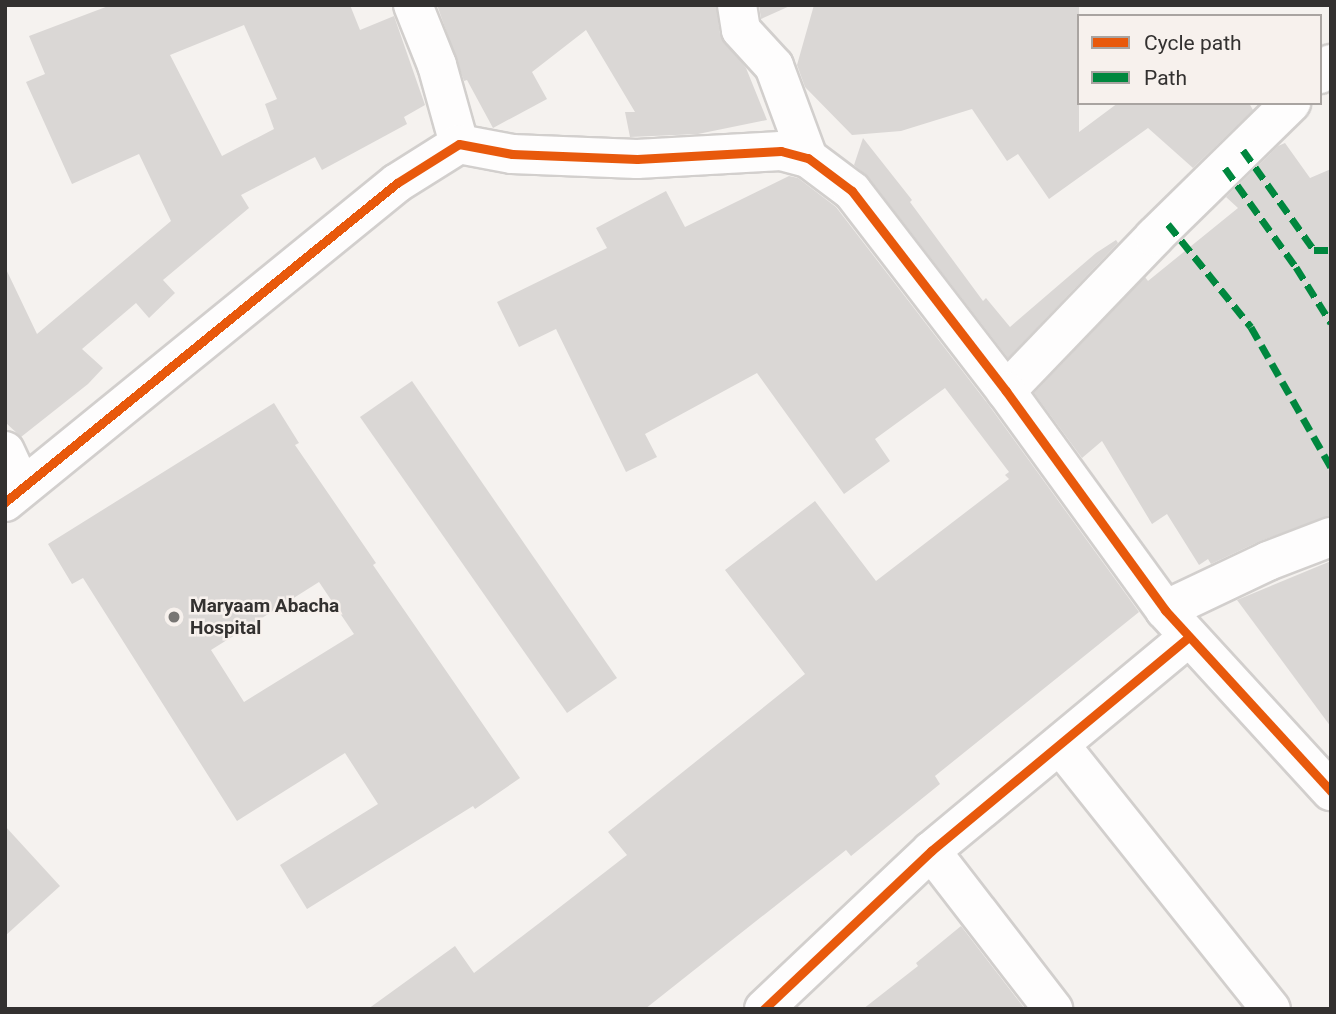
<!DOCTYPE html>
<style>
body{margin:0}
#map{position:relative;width:1336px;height:1014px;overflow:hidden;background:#f5f2ef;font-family:Roboto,sans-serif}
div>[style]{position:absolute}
.building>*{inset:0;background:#dad7d5}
.roads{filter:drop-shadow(2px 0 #d2cfcd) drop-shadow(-2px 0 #d2cfcd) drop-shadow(0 2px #d2cfcd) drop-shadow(0 -2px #d2cfcd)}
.minor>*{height:38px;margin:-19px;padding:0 19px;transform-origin:19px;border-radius:19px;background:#fefdfd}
.quiet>*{height:7px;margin-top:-3.5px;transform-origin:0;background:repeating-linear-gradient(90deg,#00873e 0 14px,transparent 0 21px)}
.cycleway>*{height:9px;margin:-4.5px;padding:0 4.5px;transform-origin:4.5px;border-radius:4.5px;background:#e8590c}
.dots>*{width:19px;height:19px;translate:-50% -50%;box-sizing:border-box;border:4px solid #f7f1ed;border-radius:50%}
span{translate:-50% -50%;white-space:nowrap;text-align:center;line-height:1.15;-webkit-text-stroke:5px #f7f1ed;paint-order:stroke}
.poi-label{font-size:19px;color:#333130;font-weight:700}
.left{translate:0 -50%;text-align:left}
.frame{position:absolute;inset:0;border:7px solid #333130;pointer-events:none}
.legend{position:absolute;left:1077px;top:14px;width:245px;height:91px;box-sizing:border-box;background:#f7f1ed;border:2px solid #a9a4a1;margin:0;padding:9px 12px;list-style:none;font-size:21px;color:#333130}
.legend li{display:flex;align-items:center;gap:14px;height:35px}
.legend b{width:35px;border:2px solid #a9a4a1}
</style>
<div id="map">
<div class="building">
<i style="clip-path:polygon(evenodd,111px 5px,350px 5px,360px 30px,394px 16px,425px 105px,404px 117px,407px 124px,322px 170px,315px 157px,241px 195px,249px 208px,163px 280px,175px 293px,149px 318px,136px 303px,82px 349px,103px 368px,88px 384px,21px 437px,5px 422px,5px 267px,37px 334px,171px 221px,139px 154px,72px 184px,26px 82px,45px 74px,29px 36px,111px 5px,244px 25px,277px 99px,265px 104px,274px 129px,222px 156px,170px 55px,244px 25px)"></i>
<i style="clip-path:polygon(437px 5px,716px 5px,720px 34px,746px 68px,767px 120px,698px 134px,630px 137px,625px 112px,635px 112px,586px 30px,532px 72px,547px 99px,493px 128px,467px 80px,464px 81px)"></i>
<i style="clip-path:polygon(759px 5px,792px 5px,761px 19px)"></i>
<i style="clip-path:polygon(814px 5px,1079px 5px,1079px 132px,1118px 103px,1249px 103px,1253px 110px,1193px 168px,1148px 128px,1049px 199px,1018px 154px,1007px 161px,972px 109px,901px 131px,852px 135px,805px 87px,797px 65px)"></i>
<i style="clip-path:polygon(863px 138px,912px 200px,910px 202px,983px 301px,986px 298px,1010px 327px,1096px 253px,1116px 240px,1118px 243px,1008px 358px,869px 178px,854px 165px)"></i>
<i style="clip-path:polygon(1285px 143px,1310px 178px,1331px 169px,1331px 516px,1260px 541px,1211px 564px,1208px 559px,1199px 565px,1167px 514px,1152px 524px,1102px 441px,1082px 458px,1034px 393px,1145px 277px,1148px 281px,1238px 208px,1226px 197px,1278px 146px)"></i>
<i style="clip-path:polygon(789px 176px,798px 178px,836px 207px,988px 404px,1139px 612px,935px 776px,940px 784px,851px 856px,846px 850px,645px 1009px,368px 1009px,455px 946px,474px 973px,542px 921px,627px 855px,608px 832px,805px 674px,725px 570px,815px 501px,876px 581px,1009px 479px,1005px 475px,1009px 472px,945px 388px,875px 439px,890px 461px,844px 494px,757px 373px,645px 434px,657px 457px,626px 472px,556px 329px,519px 347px,497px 302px,607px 248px,596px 228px,666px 191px,685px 227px)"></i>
<i style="clip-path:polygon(412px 381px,617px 678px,567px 713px,360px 417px)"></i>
<i style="clip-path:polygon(evenodd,274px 403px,299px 443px,295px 445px,376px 563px,373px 565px,520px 778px,475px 809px,473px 806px,307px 909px,280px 865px,378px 804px,345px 753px,237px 821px,83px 578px,72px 584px,48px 544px,274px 403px,319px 582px,354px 634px,244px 702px,211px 650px,319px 582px)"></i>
<i style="clip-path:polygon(1331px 561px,1331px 727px,1237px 600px)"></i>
<i style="clip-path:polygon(5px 826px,60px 886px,5px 936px)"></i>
<i style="clip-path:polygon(961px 926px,1025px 1009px,863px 1009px,918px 966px,916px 963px)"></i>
</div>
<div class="roads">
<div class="minor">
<i style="left:413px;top:5px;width:65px;rotate:68.2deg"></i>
<i style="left:437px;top:65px;width:82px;rotate:74.4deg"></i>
<i style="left:737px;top:5px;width:25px;rotate:81deg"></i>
<i style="left:741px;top:30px;width:49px;rotate:47.5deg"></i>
<i style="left:774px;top:66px;width:98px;rotate:69.7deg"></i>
<i style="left:1320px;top:74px;width:15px;rotate:-42deg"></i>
<i style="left:1006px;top:391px;width:214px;rotate:-46.1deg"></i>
<i style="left:1154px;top:237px;width:192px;rotate:-44.4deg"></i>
<i style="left:5px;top:451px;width:40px;rotate:65deg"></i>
<i style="left:5px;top:502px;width:505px;rotate:-39.14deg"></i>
<i style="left:397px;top:183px;width:73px;rotate:-32.2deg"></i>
<i style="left:459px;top:144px;width:54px;rotate:10.7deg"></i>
<i style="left:512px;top:154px;width:125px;rotate:2.3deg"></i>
<i style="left:637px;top:159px;width:144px;rotate:-3.2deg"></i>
<i style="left:781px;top:151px;width:28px;rotate:15deg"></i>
<i style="left:808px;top:158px;width:55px;rotate:36.9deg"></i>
<i style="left:852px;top:191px;width:252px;rotate:52.4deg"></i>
<i style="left:1006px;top:391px;width:271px;rotate:54deg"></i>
<i style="left:1165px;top:610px;width:246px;rotate:47.5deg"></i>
<i style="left:1165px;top:610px;width:114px;rotate:-25.4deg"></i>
<i style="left:1268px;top:561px;width:67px;rotate:-20.9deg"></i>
<i style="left:1060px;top:745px;width:338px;rotate:51.4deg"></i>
<i style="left:931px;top:851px;width:200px;rotate:52.3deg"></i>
<i style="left:764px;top:1009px;width:230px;rotate:-43.4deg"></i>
<i style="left:931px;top:851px;width:334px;rotate:-39.7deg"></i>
</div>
</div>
<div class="quiet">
<i style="left:1243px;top:150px;width:123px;rotate:54.6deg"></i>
<i style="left:1314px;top:250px;width:17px"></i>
<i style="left:1225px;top:168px;width:122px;rotate:54.4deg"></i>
<i style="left:1296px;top:267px;width:66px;rotate:58deg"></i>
<i style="left:1168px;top:224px;width:132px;rotate:51.1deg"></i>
<i style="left:1251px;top:327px;width:161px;rotate:60.3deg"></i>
</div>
<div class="cycleway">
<i style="left:5px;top:502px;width:505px;rotate:-39.14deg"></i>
<i style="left:397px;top:183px;width:73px;rotate:-32.2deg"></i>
<i style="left:459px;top:144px;width:54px;rotate:10.7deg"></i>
<i style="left:512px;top:154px;width:125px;rotate:2.3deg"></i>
<i style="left:637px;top:159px;width:144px;rotate:-3.2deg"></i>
<i style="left:781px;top:151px;width:28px;rotate:15deg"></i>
<i style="left:808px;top:158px;width:55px;rotate:36.9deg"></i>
<i style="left:852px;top:191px;width:252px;rotate:52.4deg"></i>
<i style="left:1006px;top:391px;width:271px;rotate:54deg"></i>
<i style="left:1165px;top:610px;width:246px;rotate:47.5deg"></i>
<i style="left:764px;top:1009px;width:230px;rotate:-43.4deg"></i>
<i style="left:931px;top:851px;width:334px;rotate:-39.7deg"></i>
</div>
<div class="dots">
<i style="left:174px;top:617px;background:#777573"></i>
</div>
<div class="poi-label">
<span class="left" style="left:190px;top:617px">Maryaam Abacha<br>Hospital</span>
</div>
<div class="frame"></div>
<ul class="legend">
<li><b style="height:9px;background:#e8590c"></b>Cycle path</li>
<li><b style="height:9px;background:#00873e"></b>Path</li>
</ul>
</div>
